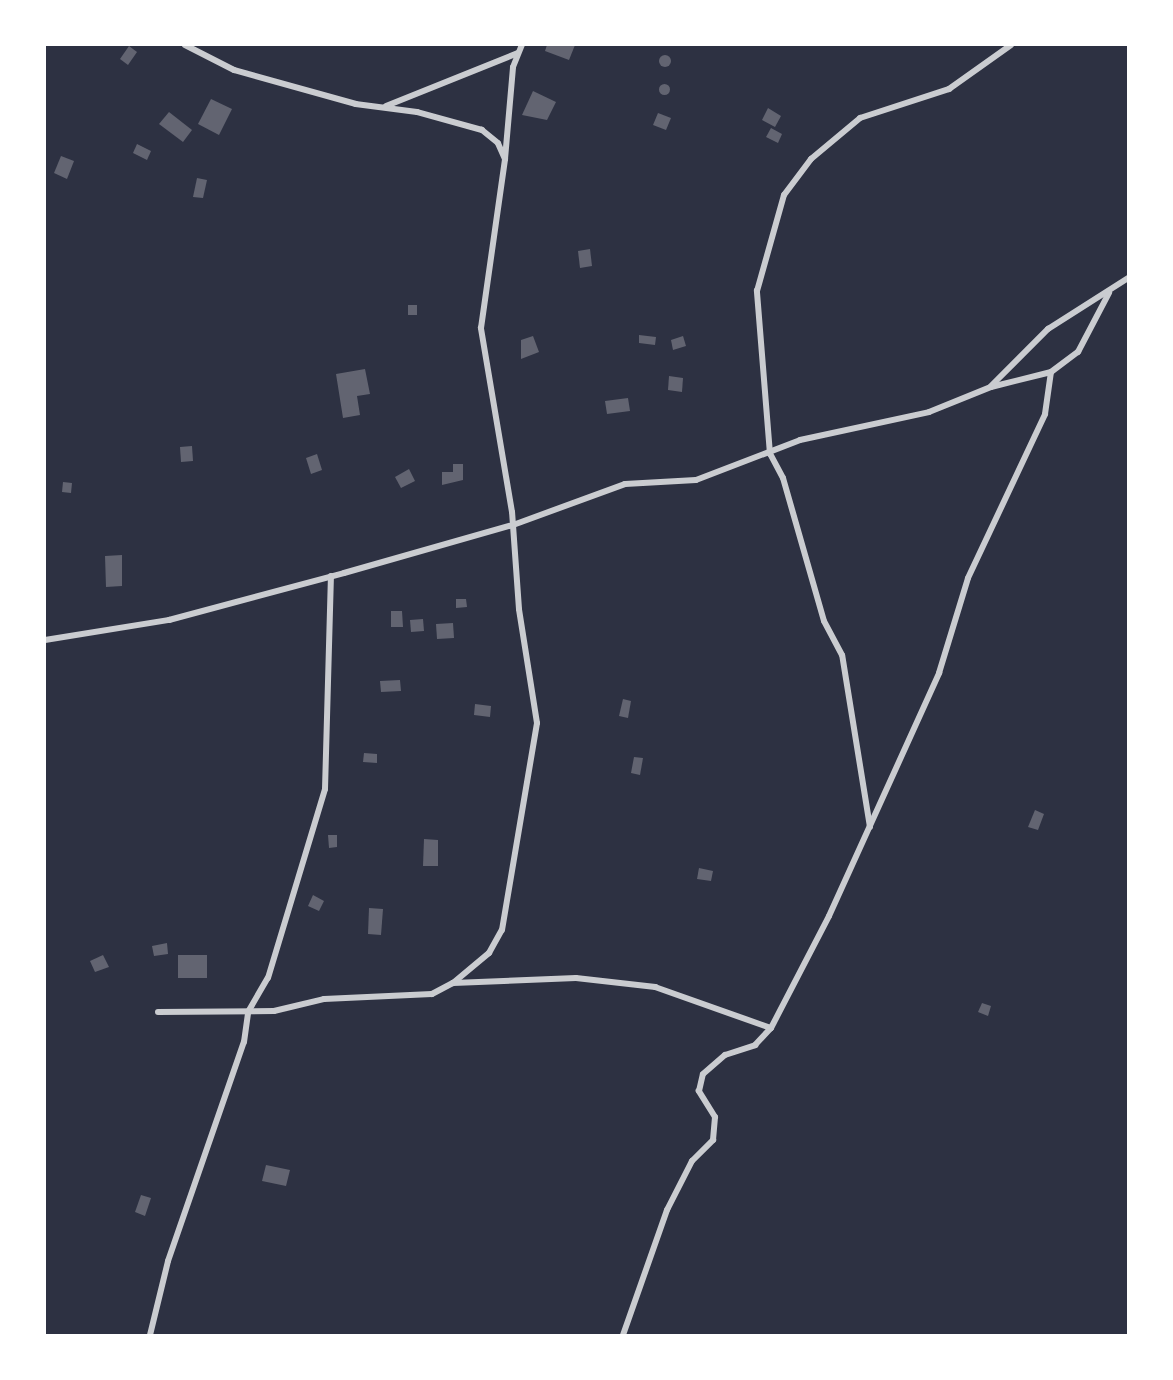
<!DOCTYPE html>
<style>
body{margin:0}
#map{position:relative;width:1173px;height:1380px;overflow:hidden;background:#2d3142;font-family:"Titillium Web",sans-serif}
div>[style]{position:absolute}
.building>*{inset:0;background:#626471}
.round{border-radius:50%}
.minor>*{height:6px;margin:-3px;padding:0 3px;transform-origin:3px;border-radius:3px;background:#caccd0}
span{translate:-50% -50%;white-space:nowrap;text-align:center;line-height:1.15;-webkit-text-stroke:4.5px #fff;paint-order:stroke}
.frame{position:absolute;inset:0;border:46px solid #fff;pointer-events:none}
</style>
<div id="map">
<div class="building">
<i style="clip-path:polygon(547px 45px,575px 45px,569px 60px,545px 51px)"></i>
<i style="clip-path:polygon(129px 46px,137px 52px,128px 65px,120px 59px)"></i>
<i class="round" style="left:659px;top:55px;width:12px;height:12px"></i>
<i class="round" style="left:658.5px;top:83.5px;width:11px;height:11px"></i>
<i style="clip-path:polygon(533px 91px,556px 102px,547px 120px,522px 115px)"></i>
<i style="clip-path:polygon(211px 99px,232px 109px,219px 135px,198px 124px)"></i>
<i style="clip-path:polygon(768px 108px,781px 116px,775px 127px,762px 120px)"></i>
<i style="clip-path:polygon(169px 112px,192px 130px,183px 142px,159px 124px)"></i>
<i style="clip-path:polygon(658px 113px,671px 118px,666px 130px,653px 125px)"></i>
<i style="clip-path:polygon(771px 128px,782px 134px,778px 143px,766px 137px)"></i>
<i style="clip-path:polygon(137px 144px,151px 151px,147px 160px,133px 153px)"></i>
<i style="clip-path:polygon(61px 156px,74px 161px,67px 179px,54px 173px)"></i>
<i style="clip-path:polygon(197px 178px,207px 180px,203px 198px,193px 197px)"></i>
<i style="clip-path:polygon(590px 249px,592px 266px,580px 268px,578px 251px)"></i>
<i style="clip-path:polygon(408px 305px,417px 305px,417px 315px,408px 315px)"></i>
<i style="clip-path:polygon(639px 335px,656px 337px,655px 345px,639px 343px)"></i>
<i style="clip-path:polygon(533px 336px,539px 352px,521px 359px,521px 340px)"></i>
<i style="clip-path:polygon(683px 336px,686px 346px,673px 350px,671px 340px)"></i>
<i style="clip-path:polygon(365px 369px,370px 394px,357px 396px,360px 415px,343px 418px,336px 374px)"></i>
<i style="clip-path:polygon(669px 376px,683px 378px,682px 392px,668px 390px)"></i>
<i style="clip-path:polygon(628px 398px,630px 411px,607px 414px,605px 401px)"></i>
<i style="clip-path:polygon(192px 446px,193px 461px,181px 462px,180px 447px)"></i>
<i style="clip-path:polygon(317px 454px,322px 470px,311px 474px,306px 458px)"></i>
<i style="clip-path:polygon(453px 464px,463px 464px,463px 480px,442px 485px,442px 472px,453px 472px)"></i>
<i style="clip-path:polygon(409px 469px,415px 481px,401px 488px,395px 477px)"></i>
<i style="clip-path:polygon(63px 482px,72px 483px,71px 493px,62px 492px)"></i>
<i style="clip-path:polygon(122px 555px,122px 586px,106px 587px,105px 556px)"></i>
<i style="clip-path:polygon(456px 599px,466px 599px,467px 607px,456px 608px)"></i>
<i style="clip-path:polygon(391px 611px,402px 611px,403px 627px,391px 627px)"></i>
<i style="clip-path:polygon(423px 619px,424px 631px,411px 632px,410px 620px)"></i>
<i style="clip-path:polygon(453px 623px,454px 638px,437px 639px,436px 624px)"></i>
<i style="clip-path:polygon(400px 680px,401px 691px,381px 692px,380px 681px)"></i>
<i style="clip-path:polygon(623px 699px,631px 701px,628px 718px,619px 716px)"></i>
<i style="clip-path:polygon(475px 704px,491px 706px,490px 717px,474px 715px)"></i>
<i style="clip-path:polygon(364px 753px,377px 754px,377px 763px,363px 762px)"></i>
<i style="clip-path:polygon(634px 757px,643px 758px,640px 775px,631px 773px)"></i>
<i style="clip-path:polygon(1035px 810px,1044px 814px,1038px 830px,1028px 827px)"></i>
<i style="clip-path:polygon(328px 835px,337px 835px,337px 847px,329px 848px)"></i>
<i style="clip-path:polygon(424px 839px,438px 840px,438px 866px,423px 866px)"></i>
<i style="clip-path:polygon(699px 868px,713px 871px,711px 881px,697px 879px)"></i>
<i style="clip-path:polygon(313px 895px,324px 901px,319px 911px,308px 906px)"></i>
<i style="clip-path:polygon(369px 908px,383px 909px,381px 935px,368px 934px)"></i>
<i style="clip-path:polygon(167px 943px,168px 954px,154px 956px,152px 946px)"></i>
<i style="clip-path:polygon(103px 955px,109px 967px,95px 972px,90px 961px)"></i>
<i style="clip-path:polygon(178px 955px,207px 955px,207px 978px,178px 978px)"></i>
<i style="clip-path:polygon(982px 1003px,991px 1006px,988px 1016px,978px 1012px)"></i>
<i style="clip-path:polygon(266px 1165px,290px 1170px,286px 1186px,262px 1181px)"></i>
<i style="clip-path:polygon(141px 1195px,151px 1198px,145px 1216px,135px 1212px)"></i>
</div>
<div class="minor">
<i style="left:386px;top:106px;width:142px;rotate:-21.9deg"></i>
<i style="left:505px;top:159px;width:92px;rotate:-85deg"></i>
<i style="left:513px;top:67px;width:24px;rotate:-68deg"></i>
<i style="left:991px;top:386px;width:81px;rotate:-45deg"></i>
<i style="left:1048px;top:329px;width:95px;rotate:-32.5deg"></i>
<i style="left:45px;top:640px;width:126px;rotate:-9.2deg"></i>
<i style="left:169px;top:620px;width:181px;rotate:-15deg"></i>
<i style="left:344px;top:573px;width:176px;rotate:-15.9deg"></i>
<i style="left:513px;top:525px;width:119px;rotate:-20.1deg"></i>
<i style="left:625px;top:484px;width:71px;rotate:-3.2deg"></i>
<i style="left:696px;top:480px;width:111px;rotate:-21deg"></i>
<i style="left:800px;top:440px;width:132px;rotate:-12.2deg"></i>
<i style="left:929px;top:412px;width:67px;rotate:-22deg"></i>
<i style="left:991px;top:387px;width:62px;rotate:-14deg"></i>
<i style="left:1051px;top:372px;width:34px;rotate:-37deg"></i>
<i style="left:1078px;top:352px;width:67px;rotate:-62.3deg"></i>
<i style="left:870px;top:827px;width:174px;rotate:-99.2deg"></i>
<i style="left:842px;top:655px;width:38px;rotate:-118deg"></i>
<i style="left:824px;top:621px;width:149px;rotate:-106deg"></i>
<i style="left:783px;top:478px;width:27px;rotate:-118deg"></i>
<i style="left:770px;top:454px;width:164px;rotate:-94.6deg"></i>
<i style="left:757px;top:291px;width:100px;rotate:-74.3deg"></i>
<i style="left:784px;top:195px;width:45px;rotate:-53.1deg"></i>
<i style="left:811px;top:159px;width:64px;rotate:-39.9deg"></i>
<i style="left:860px;top:118px;width:94px;rotate:-18deg"></i>
<i style="left:949px;top:89px;width:76px;rotate:-35.4deg"></i>
<i style="left:453px;top:983px;width:123px;rotate:-2.3deg"></i>
<i style="left:576px;top:978px;width:80px;rotate:6.5deg"></i>
<i style="left:655px;top:987px;width:123px;rotate:19.5deg"></i>
<i style="left:158px;top:1012px;width:116px;rotate:-0.5deg"></i>
<i style="left:274px;top:1011px;width:51px;rotate:-13.5deg"></i>
<i style="left:324px;top:999px;width:108px;rotate:-2.7deg"></i>
<i style="left:432px;top:994px;width:24px;rotate:-28deg"></i>
<i style="left:453px;top:983px;width:47px;rotate:-39.8deg"></i>
<i style="left:489px;top:953px;width:26px;rotate:-61deg"></i>
<i style="left:502px;top:930px;width:210px;rotate:-80.4deg"></i>
<i style="left:537px;top:723px;width:115px;rotate:-99deg"></i>
<i style="left:519px;top:609px;width:97px;rotate:-94.1deg"></i>
<i style="left:512px;top:512px;width:187px;rotate:-99.6deg"></i>
<i style="left:481px;top:328px;width:171px;rotate:-81.9deg"></i>
<i style="left:505px;top:159px;width:17px;rotate:-114deg"></i>
<i style="left:498px;top:143px;width:21px;rotate:-141deg"></i>
<i style="left:482px;top:130px;width:67px;rotate:-164.5deg"></i>
<i style="left:417px;top:112px;width:62px;rotate:-172.5deg"></i>
<i style="left:356px;top:104px;width:127px;rotate:-164.4deg"></i>
<i style="left:234px;top:70px;width:55px;rotate:-153deg"></i>
<i style="left:150px;top:1335px;width:76px;rotate:-76.3deg"></i>
<i style="left:168px;top:1261px;width:232px;rotate:-70.9deg"></i>
<i style="left:244px;top:1042px;width:30px;rotate:-82deg"></i>
<i style="left:248px;top:1012px;width:39px;rotate:-60deg"></i>
<i style="left:268px;top:978px;width:197px;rotate:-73.2deg"></i>
<i style="left:325px;top:789px;width:213px;rotate:-88.4deg"></i>
<i style="left:623px;top:1335px;width:133px;rotate:-70.6deg"></i>
<i style="left:667px;top:1210px;width:55px;rotate:-63deg"></i>
<i style="left:692px;top:1161px;width:30px;rotate:-45deg"></i>
<i style="left:713px;top:1140px;width:23px;rotate:-85deg"></i>
<i style="left:715px;top:1117px;width:31px;rotate:-122deg"></i>
<i style="left:699px;top:1091px;width:17px;rotate:-77deg"></i>
<i style="left:703px;top:1074px;width:29px;rotate:-41deg"></i>
<i style="left:725px;top:1055px;width:32px;rotate:-18deg"></i>
<i style="left:755px;top:1045px;width:23px;rotate:-47deg"></i>
<i style="left:771px;top:1028px;width:126px;rotate:-62.6deg"></i>
<i style="left:829px;top:916px;width:267px;rotate:-65.6deg"></i>
<i style="left:939px;top:673px;width:99px;rotate:-73deg"></i>
<i style="left:968px;top:578px;width:181px;rotate:-64.8deg"></i>
<i style="left:1045px;top:414px;width:42px;rotate:-81.9deg"></i>
</div>
<div class="frame"></div>
</div>
